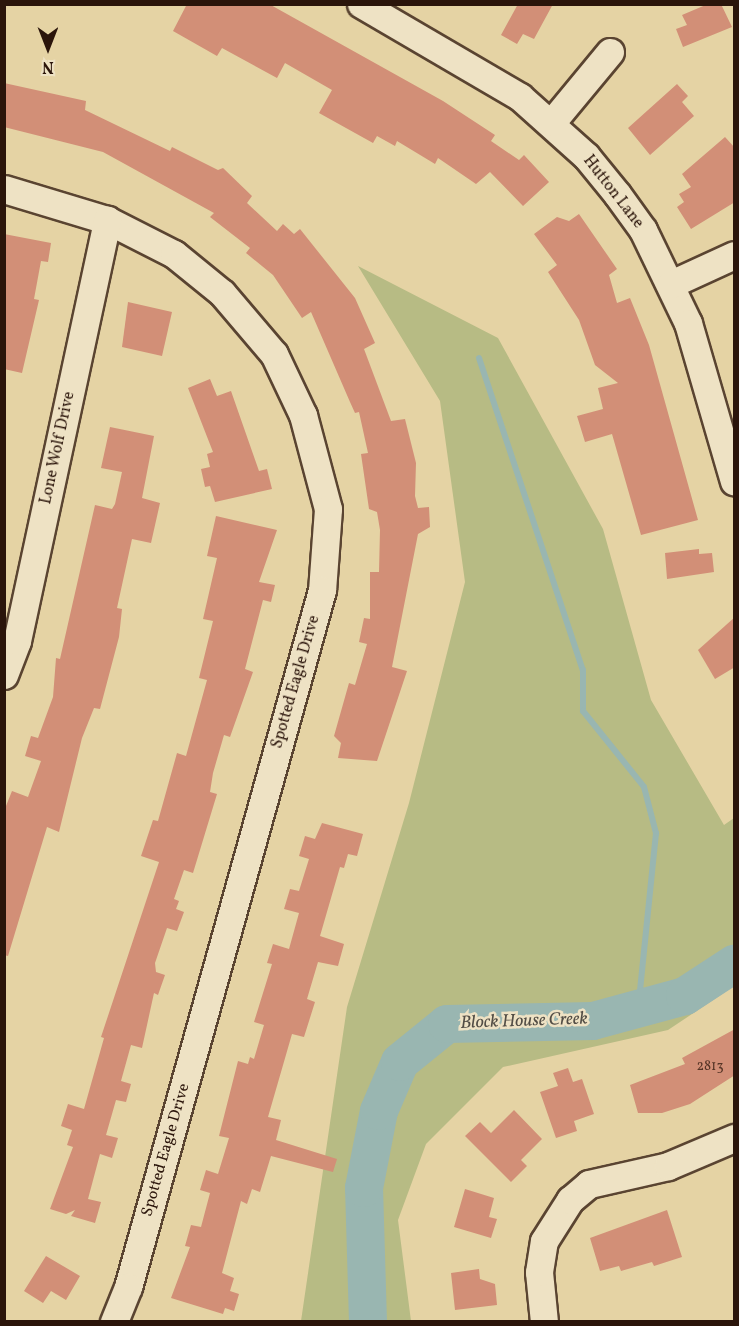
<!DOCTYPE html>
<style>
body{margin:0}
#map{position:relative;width:739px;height:1326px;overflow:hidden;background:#e5d3a4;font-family:Vollkorn,serif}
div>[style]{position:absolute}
.green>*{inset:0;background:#b7bb84}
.stream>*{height:6px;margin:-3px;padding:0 3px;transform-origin:3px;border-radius:3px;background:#99b6b1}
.river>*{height:38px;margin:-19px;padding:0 19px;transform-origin:19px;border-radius:19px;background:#99b6b1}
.building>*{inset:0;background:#d28f77}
.roads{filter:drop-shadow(2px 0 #5a4431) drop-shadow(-2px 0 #5a4431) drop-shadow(0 2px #5a4431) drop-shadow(0 -2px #5a4431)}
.minor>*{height:27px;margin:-13.5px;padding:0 13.5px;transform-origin:13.5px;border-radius:13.5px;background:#eee2c4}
span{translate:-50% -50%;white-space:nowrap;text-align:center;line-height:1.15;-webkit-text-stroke:5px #eee2c4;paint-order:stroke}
.number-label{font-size:14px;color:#553426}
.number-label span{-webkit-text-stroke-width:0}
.street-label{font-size:16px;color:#2b150b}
.water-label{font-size:18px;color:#524d45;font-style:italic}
.frame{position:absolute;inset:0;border:6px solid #2b150b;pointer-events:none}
.north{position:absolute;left:18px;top:18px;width:60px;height:60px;-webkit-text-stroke:4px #eee2c4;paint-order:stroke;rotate:180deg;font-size:16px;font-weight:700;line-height:24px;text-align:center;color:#2b150b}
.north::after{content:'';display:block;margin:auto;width:21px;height:27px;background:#2b150b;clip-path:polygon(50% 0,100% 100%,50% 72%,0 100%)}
</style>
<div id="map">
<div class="green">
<i style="clip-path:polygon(358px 266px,498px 338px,603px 529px,651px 700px,724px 825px,734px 818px,734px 986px,668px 1030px,503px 1067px,426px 1144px,398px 1220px,411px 1321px,301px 1321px,347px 1007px,409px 803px,465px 582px,440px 401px)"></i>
</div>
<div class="stream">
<i style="left:479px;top:358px;width:329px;rotate:71.6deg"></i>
<i style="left:583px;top:670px;width:41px;rotate:90deg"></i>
<i style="left:583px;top:711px;width:97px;rotate:51.2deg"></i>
<i style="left:644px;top:787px;width:48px;rotate:75.4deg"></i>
<i style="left:656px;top:833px;width:177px;rotate:95.8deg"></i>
</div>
<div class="river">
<i style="left:368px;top:1322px;width:134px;rotate:-91.7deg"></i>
<i style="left:364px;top:1188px;width:78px;rotate:-79deg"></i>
<i style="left:379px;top:1111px;width:53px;rotate:-66.8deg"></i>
<i style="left:400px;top:1062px;width:60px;rotate:-39deg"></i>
<i style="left:447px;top:1024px;width:146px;rotate:-1.2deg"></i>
<i style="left:593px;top:1021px;width:95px;rotate:-15.2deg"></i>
<i style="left:685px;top:996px;width:59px;rotate:-33.1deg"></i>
</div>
<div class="building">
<i style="clip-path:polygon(187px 4px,269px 4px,443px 101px,495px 135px,491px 141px,519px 160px,524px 155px,549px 182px,523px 206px,490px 172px,476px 184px,438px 158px,435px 164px,397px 141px,395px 146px,377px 136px,373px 143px,319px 113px,332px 90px,285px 63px,277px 78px,222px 48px,217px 56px,173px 31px)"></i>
<i style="clip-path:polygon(518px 4px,553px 4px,534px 39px,523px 34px,517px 44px,501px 35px)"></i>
<i style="clip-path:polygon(708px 4px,721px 4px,732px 27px,683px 47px,676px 29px,687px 25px,682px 15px)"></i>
<i style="clip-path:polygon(4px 83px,86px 101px,85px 110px,170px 151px,172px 147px,218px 170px,223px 168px,252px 196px,247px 203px,277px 231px,283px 224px,294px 234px,300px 229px,355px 298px,375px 343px,364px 349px,391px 421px,405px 419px,416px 463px,415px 496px,418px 508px,429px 507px,430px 527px,418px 534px,392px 667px,407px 671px,377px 761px,338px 758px,341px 743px,334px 736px,349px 683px,355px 685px,367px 644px,359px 642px,364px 618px,370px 619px,370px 572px,379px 572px,380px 530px,377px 512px,369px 509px,361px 454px,368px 453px,359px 412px,355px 413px,350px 402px,311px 312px,302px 318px,273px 275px,246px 253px,250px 248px,210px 217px,214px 213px,103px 152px,4px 127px)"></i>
<i style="clip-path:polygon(677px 84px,688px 96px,682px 102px,694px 116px,650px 155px,628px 128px)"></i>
<i style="clip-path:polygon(725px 137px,735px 148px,735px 202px,691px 229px,677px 207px,684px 202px,679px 194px,691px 187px,682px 174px)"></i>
<i style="clip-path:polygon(579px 214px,617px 269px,609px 275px,617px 303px,630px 298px,649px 345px,698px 520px,641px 535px,612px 434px,585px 442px,577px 416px,603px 409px,598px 388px,618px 383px,595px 365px,579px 320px,548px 272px,557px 265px,534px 234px,557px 217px,569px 221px)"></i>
<i style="clip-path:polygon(4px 234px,51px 243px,48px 262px,41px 261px,34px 299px,39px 300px,22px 373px,4px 369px)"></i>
<i style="clip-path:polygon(128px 302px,172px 312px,162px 356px,122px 347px)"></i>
<i style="clip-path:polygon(210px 379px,217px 396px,231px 391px,259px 471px,267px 469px,272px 489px,215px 502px,210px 486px,205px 487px,201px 469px,210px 467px,207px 454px,213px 452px,188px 388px)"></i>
<i style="clip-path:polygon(110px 427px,154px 436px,142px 498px,160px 503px,151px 543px,132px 539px,117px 608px,122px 609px,119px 637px,100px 709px,94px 708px,82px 738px,59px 832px,47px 827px,8px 956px,4px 955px,4px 811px,12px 791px,28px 797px,41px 761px,25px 756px,31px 736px,38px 738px,53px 697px,56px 658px,60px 659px,95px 505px,112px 509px,115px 504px,122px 472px,101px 468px)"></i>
<i style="clip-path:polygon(216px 516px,277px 530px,259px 582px,275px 585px,271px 602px,263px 600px,245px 669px,253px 672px,230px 737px,224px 735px,213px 773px,210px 792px,217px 794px,193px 873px,184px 870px,174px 899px,179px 901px,176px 909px,184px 912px,177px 931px,167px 928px,155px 963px,156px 972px,165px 975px,158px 995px,154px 993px,142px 1048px,131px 1045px,121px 1081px,131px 1084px,126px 1102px,116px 1100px,106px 1135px,118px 1138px,112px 1158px,100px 1154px,88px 1199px,101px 1202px,95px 1223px,71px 1216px,75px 1210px,66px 1214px,50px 1209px,73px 1147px,67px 1145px,72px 1130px,61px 1126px,68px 1104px,84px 1109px,104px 1038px,101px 1037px,159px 862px,141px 856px,153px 820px,158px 821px,177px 753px,186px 756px,207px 680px,199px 678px,213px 621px,203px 619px,217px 558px,207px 556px)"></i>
<i style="clip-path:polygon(699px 549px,699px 554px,712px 553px,714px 572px,667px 579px,665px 553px)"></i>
<i style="clip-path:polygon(735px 617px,735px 667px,715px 679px,698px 650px)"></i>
<i style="clip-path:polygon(322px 823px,363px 834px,357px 856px,348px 854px,344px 868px,340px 867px,320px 936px,344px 944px,338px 966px,318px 962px,307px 999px,315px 1002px,304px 1037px,292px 1034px,268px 1117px,281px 1120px,276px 1140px,337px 1159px,333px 1172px,271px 1156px,260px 1192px,252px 1189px,247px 1204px,241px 1201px,222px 1273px,234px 1278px,230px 1291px,239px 1294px,234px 1311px,225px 1308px,223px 1314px,171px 1298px,190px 1247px,185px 1246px,191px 1225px,201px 1227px,210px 1193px,200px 1190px,206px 1170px,218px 1174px,229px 1138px,219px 1136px,238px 1061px,248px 1064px,250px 1057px,254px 1059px,264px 1025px,254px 1022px,272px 964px,267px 963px,273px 944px,289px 949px,299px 913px,284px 909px,290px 889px,299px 891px,309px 859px,299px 856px,305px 836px,315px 839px)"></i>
<i style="clip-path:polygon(735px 1029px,735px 1075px,690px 1104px,662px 1113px,638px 1113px,630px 1085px,685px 1064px,682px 1058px)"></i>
<i style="clip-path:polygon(568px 1068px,573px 1082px,582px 1079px,594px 1114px,574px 1121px,577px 1131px,556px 1138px,540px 1092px,558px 1086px,553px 1073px)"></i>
<i style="clip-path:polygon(514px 1110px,542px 1139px,521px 1160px,527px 1166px,511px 1182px,465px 1136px,480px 1122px,491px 1133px)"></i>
<i style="clip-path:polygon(465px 1189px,494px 1198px,489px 1217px,497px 1219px,491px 1238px,454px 1227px)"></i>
<i style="clip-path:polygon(667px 1210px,682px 1257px,654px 1266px,652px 1262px,621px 1271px,619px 1266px,600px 1271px,590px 1238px)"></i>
<i style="clip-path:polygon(46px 1256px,80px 1276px,66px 1300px,51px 1291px,43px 1303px,24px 1291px)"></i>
<i style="clip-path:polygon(479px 1269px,480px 1279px,495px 1284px,497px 1305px,455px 1310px,451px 1273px)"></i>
</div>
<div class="roads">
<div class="minor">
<i style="left:361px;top:4px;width:184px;rotate:30.3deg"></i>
<i style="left:520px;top:97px;width:89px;rotate:41.8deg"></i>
<i style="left:586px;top:156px;width:49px;rotate:50.8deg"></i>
<i style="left:617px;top:194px;width:44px;rotate:54.2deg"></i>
<i style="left:643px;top:230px;width:103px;rotate:64.2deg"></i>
<i style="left:688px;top:323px;width:165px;rotate:73.8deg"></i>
<i style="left:552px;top:122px;width:91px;rotate:-50.4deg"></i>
<i style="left:4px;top:189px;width:108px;rotate:16.8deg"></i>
<i style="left:107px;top:220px;width:75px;rotate:26.9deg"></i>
<i style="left:174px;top:254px;width:62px;rotate:39.1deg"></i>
<i style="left:222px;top:293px;width:80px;rotate:49.6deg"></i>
<i style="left:274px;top:354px;width:68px;rotate:64.6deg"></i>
<i style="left:303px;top:415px;width:97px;rotate:75.1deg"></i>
<i style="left:328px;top:509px;width:81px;rotate:94.2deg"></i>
<i style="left:322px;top:590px;width:723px;rotate:105.55deg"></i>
<i style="left:128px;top:1287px;width:38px;rotate:112deg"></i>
<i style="left:671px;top:284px;width:69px;rotate:-24.7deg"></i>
<i style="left:4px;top:675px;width:36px;rotate:-69deg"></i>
<i style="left:17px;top:641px;width:431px;rotate:-77.9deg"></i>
<i style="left:544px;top:1322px;width:50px;rotate:-95.7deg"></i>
<i style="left:539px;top:1272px;width:31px;rotate:-81deg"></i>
<i style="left:544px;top:1241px;width:49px;rotate:-57.6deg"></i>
<i style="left:570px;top:1200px;width:25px;rotate:-40deg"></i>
<i style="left:589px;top:1184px;width:81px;rotate:-12.8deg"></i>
<i style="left:668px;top:1166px;width:72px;rotate:-23deg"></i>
</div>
</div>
<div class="number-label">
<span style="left:710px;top:1067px">2813</span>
</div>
<div class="street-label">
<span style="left:613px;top:192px;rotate:52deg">Hutton Lane</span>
<span style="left:58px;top:448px;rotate:-78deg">Lone Wolf Drive</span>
<span style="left:296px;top:682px;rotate:-74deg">Spotted Eagle Drive</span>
<span style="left:166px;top:1150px;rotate:-74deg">Spotted Eagle Drive</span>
</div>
<div class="water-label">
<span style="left:524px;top:1022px;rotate:-2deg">Block House Creek</span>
</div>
<div class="frame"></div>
<div class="north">N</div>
</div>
